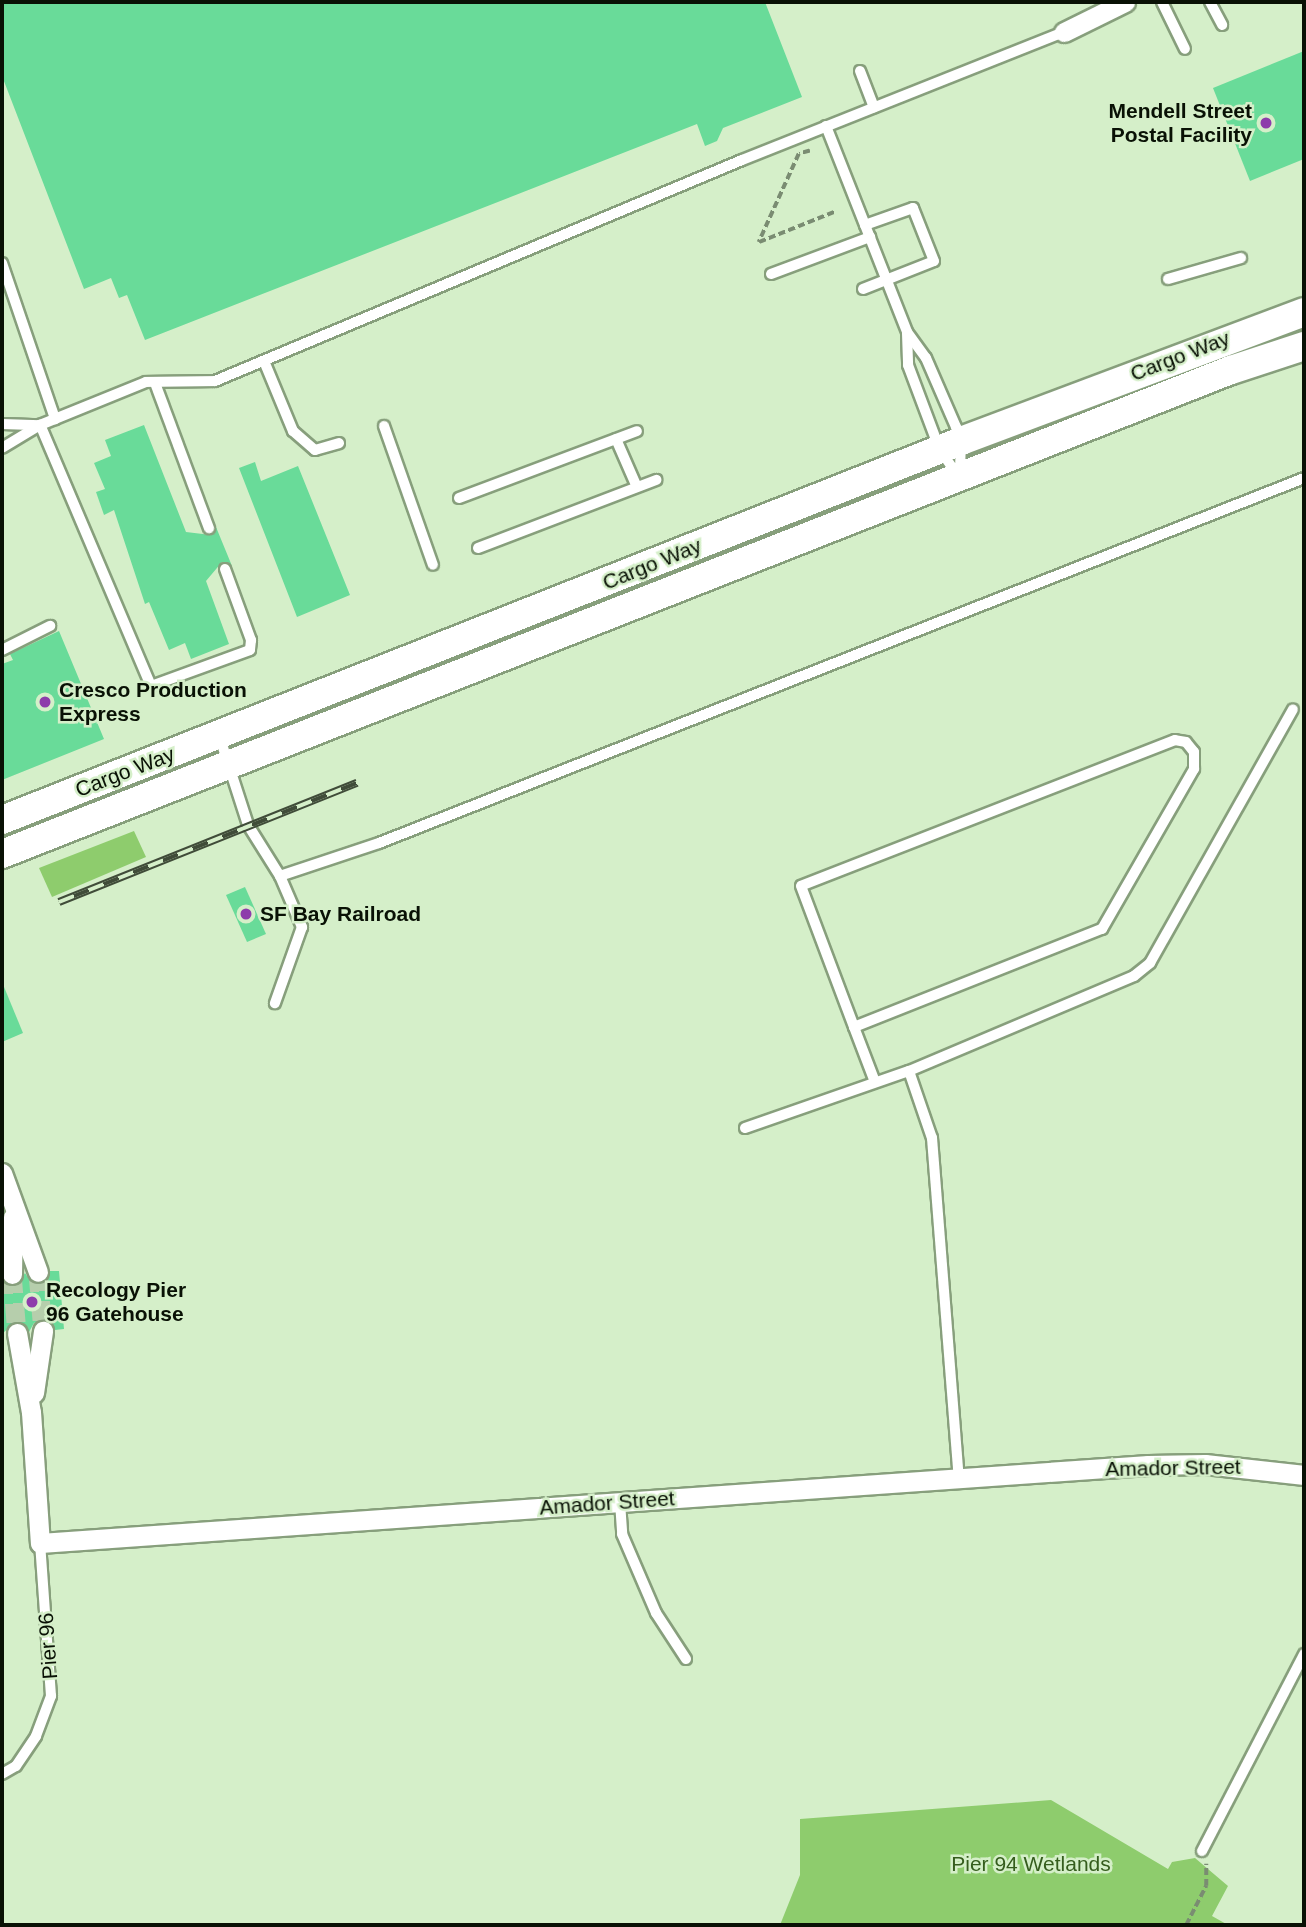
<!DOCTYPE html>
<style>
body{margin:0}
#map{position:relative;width:1306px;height:1927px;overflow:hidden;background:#d5efc9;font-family:Arial,sans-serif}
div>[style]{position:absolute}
.green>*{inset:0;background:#8ecc6d}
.building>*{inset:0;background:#69db99}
.street-tunnel>*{height:19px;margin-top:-9.5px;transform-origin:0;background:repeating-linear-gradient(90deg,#b6ceac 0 19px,transparent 0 29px)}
.path>*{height:3.5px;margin-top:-1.75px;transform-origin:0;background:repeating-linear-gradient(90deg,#7a8c72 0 7px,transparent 0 10.5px)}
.roads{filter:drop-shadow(2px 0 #879f7c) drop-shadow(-2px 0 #879f7c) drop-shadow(0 2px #879f7c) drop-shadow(0 -2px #879f7c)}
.lane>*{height:10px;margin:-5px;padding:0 5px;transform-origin:5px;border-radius:5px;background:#fff}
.street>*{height:19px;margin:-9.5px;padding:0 9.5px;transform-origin:9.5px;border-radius:9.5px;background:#fff}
.secondary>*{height:28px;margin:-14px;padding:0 14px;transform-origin:14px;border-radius:14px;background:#fff}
.rail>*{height:8px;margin-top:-4px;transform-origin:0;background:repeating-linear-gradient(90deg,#d5efc9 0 16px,#404c39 0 32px);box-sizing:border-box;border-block:2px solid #404c39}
.dots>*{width:19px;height:19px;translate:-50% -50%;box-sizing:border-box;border:4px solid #d5efc9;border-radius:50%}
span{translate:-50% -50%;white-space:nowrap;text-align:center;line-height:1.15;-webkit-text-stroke:5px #d5efc9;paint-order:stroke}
.poi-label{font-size:21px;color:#091105;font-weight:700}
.right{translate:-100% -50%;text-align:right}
.left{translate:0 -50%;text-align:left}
.street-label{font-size:21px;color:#091105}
.park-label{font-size:21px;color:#355d1d}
.frame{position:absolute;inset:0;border:4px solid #091105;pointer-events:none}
</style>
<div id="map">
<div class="green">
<i style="clip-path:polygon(134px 831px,146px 857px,52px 897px,39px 868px)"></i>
<i style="clip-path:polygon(1051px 1800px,1168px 1869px,1172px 1862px,1195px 1858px,1228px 1886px,1212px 1916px,1228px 1925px,780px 1925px,800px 1875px,800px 1819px)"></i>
</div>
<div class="building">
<i style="clip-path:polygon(2px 2px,765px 2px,802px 97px,723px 128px,717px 141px,705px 146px,697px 124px,145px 340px,127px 295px,119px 298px,111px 278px,84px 289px,2px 76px)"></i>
<i style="clip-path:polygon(1304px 51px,1304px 159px,1250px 181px,1213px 88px)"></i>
<i style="clip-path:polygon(144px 425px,186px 532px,211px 535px,216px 527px,232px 566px,222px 562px,206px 581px,229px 644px,191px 659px,185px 643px,169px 650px,149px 602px,145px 604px,114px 510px,104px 515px,96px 492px,105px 489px,94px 463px,111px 456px,105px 440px)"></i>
<i style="clip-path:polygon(255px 462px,261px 481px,298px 466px,350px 595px,297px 617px,239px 468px)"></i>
<i style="clip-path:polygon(59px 631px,104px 739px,2px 780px,2px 664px,13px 660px,10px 654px)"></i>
<i style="clip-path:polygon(245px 887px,266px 934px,247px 942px,226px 895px)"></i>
<i style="clip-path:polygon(2px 982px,23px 1033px,2px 1042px)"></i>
<i style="clip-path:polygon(50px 1271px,59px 1271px,64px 1329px,55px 1330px,44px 1319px,34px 1323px,29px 1332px,16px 1321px,2px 1334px,2px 1281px,17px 1285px,25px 1273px,31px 1282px,42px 1284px)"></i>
</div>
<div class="street-tunnel">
<i style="left:38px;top:1272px;width:59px;rotate:85.2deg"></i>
<i style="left:12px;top:1274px;width:59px;rotate:85.2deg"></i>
</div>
<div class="path">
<i style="left:810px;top:151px;width:11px;rotate:165deg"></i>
<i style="left:799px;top:154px;width:97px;rotate:114.4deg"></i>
<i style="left:759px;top:242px;width:83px;rotate:-21.9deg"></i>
<i style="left:1186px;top:1925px;width:44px;rotate:-62.9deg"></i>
<i style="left:1206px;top:1886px;width:22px;rotate:-90deg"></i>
</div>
<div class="roads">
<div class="lane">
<i style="left:1162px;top:2px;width:52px;rotate:63.9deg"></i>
<i style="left:1210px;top:2px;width:26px;rotate:62deg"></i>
<i style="left:860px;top:71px;width:39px;rotate:69deg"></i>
<i style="left:826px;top:126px;width:221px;rotate:68.5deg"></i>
<i style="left:907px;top:332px;width:32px;rotate:54deg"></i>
<i style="left:926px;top:358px;width:75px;rotate:66.5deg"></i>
<i style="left:956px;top:427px;width:15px;rotate:70deg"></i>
<i style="left:961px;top:441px;width:32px;rotate:92deg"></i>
<i style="left:2px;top:263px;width:165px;rotate:71.2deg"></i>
<i style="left:771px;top:274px;width:106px;rotate:-20.5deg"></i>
<i style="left:1168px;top:279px;width:76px;rotate:-16deg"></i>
<i style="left:863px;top:289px;width:76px;rotate:-21.5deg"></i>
<i style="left:934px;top:261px;width:57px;rotate:-111.6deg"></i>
<i style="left:913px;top:208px;width:51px;rotate:160.5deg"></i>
<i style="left:907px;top:333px;width:32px;rotate:88deg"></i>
<i style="left:908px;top:365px;width:91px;rotate:69.4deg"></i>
<i style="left:940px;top:450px;width:29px;rotate:55deg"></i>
<i style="left:264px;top:361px;width:76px;rotate:67.5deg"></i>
<i style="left:293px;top:431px;width:29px;rotate:41deg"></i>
<i style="left:315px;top:450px;width:25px;rotate:-16deg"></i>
<i style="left:155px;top:383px;width:155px;rotate:69.6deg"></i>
<i style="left:2px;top:424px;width:38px;rotate:2deg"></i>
<i style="left:40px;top:425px;width:44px;rotate:148.8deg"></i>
<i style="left:384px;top:426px;width:147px;rotate:70.6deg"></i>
<i style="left:616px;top:439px;width:52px;rotate:66.4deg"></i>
<i style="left:459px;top:498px;width:190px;rotate:-20.6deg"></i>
<i style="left:478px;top:548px;width:191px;rotate:-20.9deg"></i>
<i style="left:225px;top:569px;width:76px;rotate:69.9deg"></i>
<i style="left:251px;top:640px;width:10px;rotate:96deg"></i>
<i style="left:250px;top:650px;width:105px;rotate:160deg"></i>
<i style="left:151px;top:686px;width:284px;rotate:-113deg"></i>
<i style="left:40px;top:425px;width:114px;rotate:-22.1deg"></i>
<i style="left:146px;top:382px;width:69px;rotate:-0.8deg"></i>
<i style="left:215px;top:381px;width:571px;rotate:-22.75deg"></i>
<i style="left:742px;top:160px;width:347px;rotate:-21.7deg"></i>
<i style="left:2px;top:650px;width:54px;rotate:-26.6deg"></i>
<i style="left:219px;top:735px;width:95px;rotate:72.1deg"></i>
<i style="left:248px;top:825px;width:60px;rotate:57.9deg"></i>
<i style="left:280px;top:876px;width:56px;rotate:66.7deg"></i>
<i style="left:302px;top:927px;width:81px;rotate:109.6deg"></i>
<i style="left:280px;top:876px;width:104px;rotate:-18.4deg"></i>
<i style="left:379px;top:843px;width:994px;rotate:-21.53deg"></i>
<i style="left:854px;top:1027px;width:267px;rotate:-21.6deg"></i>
<i style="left:1102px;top:929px;width:185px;rotate:-60.1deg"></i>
<i style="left:1194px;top:769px;width:17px;rotate:-90deg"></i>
<i style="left:1194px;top:752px;width:13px;rotate:-129deg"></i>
<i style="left:1186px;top:742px;width:11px;rotate:-170deg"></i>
<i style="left:1175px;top:740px;width:401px;rotate:158.7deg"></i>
<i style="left:801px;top:886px;width:151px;rotate:69.4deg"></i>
<i style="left:854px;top:1027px;width:59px;rotate:69.1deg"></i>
<i style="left:909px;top:1071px;width:244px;rotate:-22.9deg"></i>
<i style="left:1134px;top:976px;width:21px;rotate:-39deg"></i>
<i style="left:1150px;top:963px;width:291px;rotate:-60.6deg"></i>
<i style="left:745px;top:1128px;width:174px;rotate:-19.2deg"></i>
<i style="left:909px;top:1071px;width:71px;rotate:71.1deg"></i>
<i style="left:932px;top:1138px;width:341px;rotate:85.5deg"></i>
<i style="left:620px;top:1502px;width:32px;rotate:86deg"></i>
<i style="left:622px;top:1534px;width:86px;rotate:66.7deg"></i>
<i style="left:656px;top:1613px;width:55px;rotate:56.9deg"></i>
<i style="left:2px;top:1774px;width:16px;rotate:-30deg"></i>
<i style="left:16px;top:1766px;width:36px;rotate:-56deg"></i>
<i style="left:36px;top:1736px;width:43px;rotate:-69.4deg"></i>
<i style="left:51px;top:1696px;width:153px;rotate:-94.1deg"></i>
<i style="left:1202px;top:1851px;width:222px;rotate:-62.6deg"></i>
</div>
<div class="street">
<i style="left:1064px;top:32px;width:68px;rotate:-26.2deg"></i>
<i style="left:2px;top:1173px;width:105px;rotate:70deg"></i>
<i style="left:12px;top:1274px;width:57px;rotate:-89deg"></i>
<i style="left:17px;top:1333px;width:80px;rotate:80deg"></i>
<i style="left:31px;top:1412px;width:131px;rotate:86.1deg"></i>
<i style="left:40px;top:1543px;width:1111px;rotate:-4.03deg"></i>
<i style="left:1148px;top:1465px;width:57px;rotate:-1deg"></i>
<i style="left:1205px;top:1464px;width:100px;rotate:6.3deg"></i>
<i style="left:34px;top:1393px;width:63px;rotate:-81.7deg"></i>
</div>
<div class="secondary">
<i style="left:2px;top:820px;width:1031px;rotate:-21.56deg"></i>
<i style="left:961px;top:441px;width:366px;rotate:-20.6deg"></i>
<i style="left:2px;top:854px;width:1321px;rotate:-21.5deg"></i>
<i style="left:1231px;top:370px;width:77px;rotate:-18.2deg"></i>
</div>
</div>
<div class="rail">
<i style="left:59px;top:902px;width:321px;rotate:-21.8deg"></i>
</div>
<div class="dots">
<i style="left:1266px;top:123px;background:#8d3cab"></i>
<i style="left:45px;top:702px;background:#8d3cab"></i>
<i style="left:246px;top:914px;background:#8d3cab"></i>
<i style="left:32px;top:1302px;background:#8d3cab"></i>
</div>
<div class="poi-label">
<span class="right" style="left:1252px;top:123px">Mendell Street<br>Postal Facility</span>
<span class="left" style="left:59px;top:702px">Cresco Production<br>Express</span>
<span class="left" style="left:260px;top:914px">SF Bay Railroad</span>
<span class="left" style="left:46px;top:1302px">Recology Pier<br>96 Gatehouse</span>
</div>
<div class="street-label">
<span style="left:1180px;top:356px;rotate:-21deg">Cargo Way</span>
<span style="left:652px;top:564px;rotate:-22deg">Cargo Way</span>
<span style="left:125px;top:772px;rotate:-21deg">Cargo Way</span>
<span style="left:1173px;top:1468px;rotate:-1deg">Amador Street</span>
<span style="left:607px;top:1503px;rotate:-4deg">Amador Street</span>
<span style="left:48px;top:1646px;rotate:-94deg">Pier 96</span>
</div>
<div class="park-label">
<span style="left:1031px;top:1864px">Pier 94 Wetlands</span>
</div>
<div class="frame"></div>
</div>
